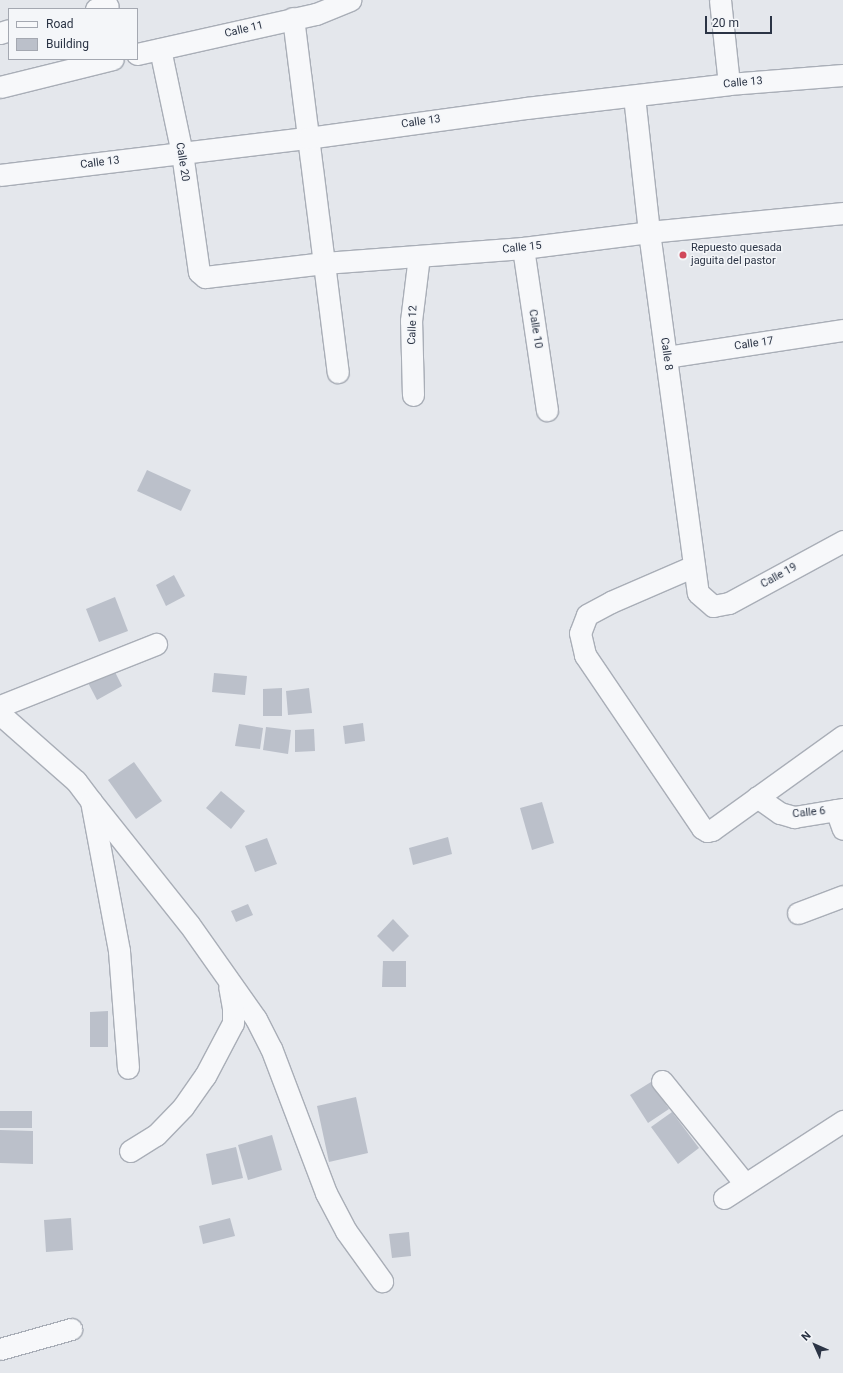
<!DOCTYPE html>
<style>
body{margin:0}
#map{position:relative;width:843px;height:1373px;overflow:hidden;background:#e4e7ec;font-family:Roboto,sans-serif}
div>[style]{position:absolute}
.building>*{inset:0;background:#bbc0ca}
.roads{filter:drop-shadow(1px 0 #a9aeb7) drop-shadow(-1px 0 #a9aeb7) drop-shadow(0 1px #a9aeb7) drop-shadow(0 -1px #a9aeb7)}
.minor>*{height:21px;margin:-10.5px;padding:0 10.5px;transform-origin:10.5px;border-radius:10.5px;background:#f7f8fa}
.dots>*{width:11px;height:11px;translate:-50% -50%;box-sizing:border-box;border:2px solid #f4f6f9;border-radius:50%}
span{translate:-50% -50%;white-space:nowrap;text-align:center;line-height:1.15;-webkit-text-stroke:3px #f4f6f9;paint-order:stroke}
.street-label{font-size:11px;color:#2b3445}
.poi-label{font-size:11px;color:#2b3445}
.left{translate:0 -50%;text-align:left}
.legend{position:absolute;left:8px;top:8px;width:130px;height:52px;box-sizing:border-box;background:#f4f6f9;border:1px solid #a4a8b1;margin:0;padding:5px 7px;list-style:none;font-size:12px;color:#2b3445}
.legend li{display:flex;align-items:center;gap:8px;height:20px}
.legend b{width:20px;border:1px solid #a4a8b1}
.north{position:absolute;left:795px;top:1325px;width:40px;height:40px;-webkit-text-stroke:3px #f4f6f9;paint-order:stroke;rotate:315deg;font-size:11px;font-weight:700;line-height:16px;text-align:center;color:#2b3445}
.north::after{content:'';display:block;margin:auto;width:14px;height:18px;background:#2b3445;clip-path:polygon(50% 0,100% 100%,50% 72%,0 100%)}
.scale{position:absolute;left:705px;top:16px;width:67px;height:18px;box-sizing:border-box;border:2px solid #2b3445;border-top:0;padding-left:5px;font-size:12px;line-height:14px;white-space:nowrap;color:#2b3445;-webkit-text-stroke:3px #f4f6f9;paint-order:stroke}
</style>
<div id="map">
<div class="building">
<i style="clip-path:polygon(147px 470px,191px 490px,181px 511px,137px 491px)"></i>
<i style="clip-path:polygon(174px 575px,185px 596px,166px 606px,156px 585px)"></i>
<i style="clip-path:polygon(115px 597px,128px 631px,99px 642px,86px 609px)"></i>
<i style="clip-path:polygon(111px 664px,122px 686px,97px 700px,85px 677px)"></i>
<i style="clip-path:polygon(214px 673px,247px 676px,245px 695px,212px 692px)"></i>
<i style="clip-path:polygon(282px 688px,282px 716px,263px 716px,263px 689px)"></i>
<i style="clip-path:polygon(309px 688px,312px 713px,288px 715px,286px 691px)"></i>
<i style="clip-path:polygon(363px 723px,365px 741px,345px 744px,343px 726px)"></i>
<i style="clip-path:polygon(239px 724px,263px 728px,260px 749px,235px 746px)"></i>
<i style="clip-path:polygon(266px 727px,291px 730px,288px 754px,263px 750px)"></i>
<i style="clip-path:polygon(314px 729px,315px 751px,295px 752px,295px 730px)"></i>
<i style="clip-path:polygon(134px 762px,162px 801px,136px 819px,108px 780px)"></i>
<i style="clip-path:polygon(221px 791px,245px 811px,231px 829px,206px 808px)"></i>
<i style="clip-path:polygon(542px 802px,554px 843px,532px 850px,520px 808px)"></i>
<i style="clip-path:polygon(448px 837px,452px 854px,413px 865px,409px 848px)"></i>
<i style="clip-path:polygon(267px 838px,277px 864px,255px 872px,245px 846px)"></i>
<i style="clip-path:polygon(248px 904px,253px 915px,236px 922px,231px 911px)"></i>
<i style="clip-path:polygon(393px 919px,409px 936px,393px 952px,377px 936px)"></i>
<i style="clip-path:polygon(383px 961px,406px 961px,406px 987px,382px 987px)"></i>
<i style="clip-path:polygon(108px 1011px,108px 1047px,90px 1047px,90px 1012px)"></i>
<i style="clip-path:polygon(651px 1082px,669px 1109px,648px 1123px,630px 1095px)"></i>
<i style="clip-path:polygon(356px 1097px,368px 1153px,329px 1162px,317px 1106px)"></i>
<i style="clip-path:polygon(0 1111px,32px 1111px,32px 1128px,0 1128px)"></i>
<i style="clip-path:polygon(672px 1112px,699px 1148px,678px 1164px,651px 1127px)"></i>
<i style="clip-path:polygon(0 1130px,33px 1131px,33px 1164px,0 1163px)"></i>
<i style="clip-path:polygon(272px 1135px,282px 1170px,248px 1180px,238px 1145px)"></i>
<i style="clip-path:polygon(236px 1147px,243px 1178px,212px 1185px,206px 1154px)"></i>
<i style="clip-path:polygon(71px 1218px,73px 1250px,46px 1252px,44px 1220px)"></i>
<i style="clip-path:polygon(230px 1218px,235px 1236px,203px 1244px,199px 1226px)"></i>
<i style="clip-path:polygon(409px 1232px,411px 1256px,392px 1258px,389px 1234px)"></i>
</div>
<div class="roads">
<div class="minor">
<i style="left:720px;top:0;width:84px;rotate:83.9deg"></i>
<i style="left:96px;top:9px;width:12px;rotate:-14deg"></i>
<i style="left:293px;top:18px;width:357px;rotate:82.8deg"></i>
<i style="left:0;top:33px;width:9px;rotate:-18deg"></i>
<i style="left:160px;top:49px;width:106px;rotate:78.1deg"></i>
<i style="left:182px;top:153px;width:120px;rotate:81.9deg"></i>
<i style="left:199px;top:272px;width:8px;rotate:40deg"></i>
<i style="left:205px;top:277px;width:120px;rotate:-6.7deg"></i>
<i style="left:324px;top:263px;width:200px;rotate:-4.3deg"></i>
<i style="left:523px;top:248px;width:127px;rotate:-7.2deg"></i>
<i style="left:649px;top:232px;width:195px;rotate:-5.6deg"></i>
<i style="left:137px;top:54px;width:183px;rotate:-12.6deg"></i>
<i style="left:316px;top:14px;width:37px;rotate:-22deg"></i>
<i style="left:0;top:87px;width:116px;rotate:-13.9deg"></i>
<i style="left:634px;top:96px;width:137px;rotate:83.7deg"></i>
<i style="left:649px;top:232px;width:364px;rotate:82.3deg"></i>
<i style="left:698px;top:593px;width:20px;rotate:41deg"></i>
<i style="left:713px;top:606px;width:16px;rotate:-11deg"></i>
<i style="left:729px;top:603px;width:130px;rotate:-28.5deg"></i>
<i style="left:0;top:175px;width:310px;rotate:-6.9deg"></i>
<i style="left:308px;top:138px;width:220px;rotate:-7.8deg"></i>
<i style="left:526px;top:108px;width:204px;rotate:-6.7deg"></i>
<i style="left:729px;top:84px;width:114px;rotate:-4.5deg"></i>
<i style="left:523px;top:248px;width:164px;rotate:81.6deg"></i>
<i style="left:666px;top:357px;width:179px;rotate:-8.7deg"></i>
<i style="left:413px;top:395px;width:74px;rotate:-91.5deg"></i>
<i style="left:411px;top:321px;width:65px;rotate:-83deg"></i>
<i style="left:694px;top:566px;width:90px;rotate:156.6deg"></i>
<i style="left:611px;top:602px;width:27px;rotate:152deg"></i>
<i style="left:587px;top:615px;width:19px;rotate:111deg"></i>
<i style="left:580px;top:633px;width:23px;rotate:77deg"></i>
<i style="left:585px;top:655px;width:209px;rotate:55.9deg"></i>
<i style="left:702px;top:828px;width:6px;rotate:31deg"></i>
<i style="left:707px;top:831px;width:5px;rotate:-11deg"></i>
<i style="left:712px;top:830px;width:161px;rotate:-35.7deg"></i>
<i style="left:0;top:706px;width:168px;rotate:-21.7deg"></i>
<i style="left:0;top:714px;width:101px;rotate:41.4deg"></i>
<i style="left:76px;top:781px;width:25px;rotate:53deg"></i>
<i style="left:91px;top:801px;width:153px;rotate:79.4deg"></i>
<i style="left:119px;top:951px;width:117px;rotate:85.6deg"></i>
<i style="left:757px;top:797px;width:28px;rotate:35deg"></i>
<i style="left:780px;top:813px;width:15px;rotate:16deg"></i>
<i style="left:794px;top:817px;width:50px;rotate:-9.3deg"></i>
<i style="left:91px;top:801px;width:157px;rotate:51.5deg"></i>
<i style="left:189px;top:924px;width:116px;rotate:54.8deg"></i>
<i style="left:256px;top:1019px;width:33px;rotate:63deg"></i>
<i style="left:271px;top:1048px;width:155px;rotate:69.2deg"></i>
<i style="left:326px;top:1193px;width:43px;rotate:62.2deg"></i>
<i style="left:346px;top:1231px;width:62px;rotate:54.2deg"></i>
<i style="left:836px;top:810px;width:20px;rotate:70deg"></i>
<i style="left:798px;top:913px;width:48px;rotate:-20.7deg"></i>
<i style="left:662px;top:1081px;width:132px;rotate:51.1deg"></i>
<i style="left:130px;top:1151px;width:31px;rotate:-32deg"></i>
<i style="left:156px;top:1135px;width:39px;rotate:-46deg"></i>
<i style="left:183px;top:1107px;width:38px;rotate:-55deg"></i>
<i style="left:205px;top:1076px;width:60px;rotate:-62.2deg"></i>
<i style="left:233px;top:1023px;width:15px;rotate:-90deg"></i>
<i style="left:233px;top:1008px;width:22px;rotate:-100deg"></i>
<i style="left:724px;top:1198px;width:142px;rotate:-32.9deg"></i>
<i style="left:0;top:1349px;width:74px;rotate:-15.7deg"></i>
</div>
</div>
<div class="dots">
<i style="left:683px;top:255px;background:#d1495b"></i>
</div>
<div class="street-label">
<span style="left:244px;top:30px;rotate:-13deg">Calle 11</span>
<span style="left:743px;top:83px;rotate:-5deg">Calle 13</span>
<span style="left:421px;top:122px;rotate:-8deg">Calle 13</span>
<span style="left:182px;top:162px;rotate:81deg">Calle 20</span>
<span style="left:100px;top:163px;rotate:-7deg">Calle 13</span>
<span style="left:522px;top:248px;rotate:-6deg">Calle 15</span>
<span style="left:413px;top:325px;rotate:-88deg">Calle 12</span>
<span style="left:535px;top:329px;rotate:81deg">Calle 10</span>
<span style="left:754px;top:344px;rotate:-8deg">Calle 17</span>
<span style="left:666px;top:354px;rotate:82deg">Calle 8</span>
<span style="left:779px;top:576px;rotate:-29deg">Calle 19</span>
<span style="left:809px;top:813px;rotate:-6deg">Calle 6</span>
</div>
<div class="poi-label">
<span class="left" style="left:691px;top:255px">Repuesto quesada<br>jaguita del pastor</span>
</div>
<ul class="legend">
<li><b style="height:5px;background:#f7f8fa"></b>Road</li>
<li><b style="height:11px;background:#bbc0ca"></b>Building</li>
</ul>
<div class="north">N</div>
<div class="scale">20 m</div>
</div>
